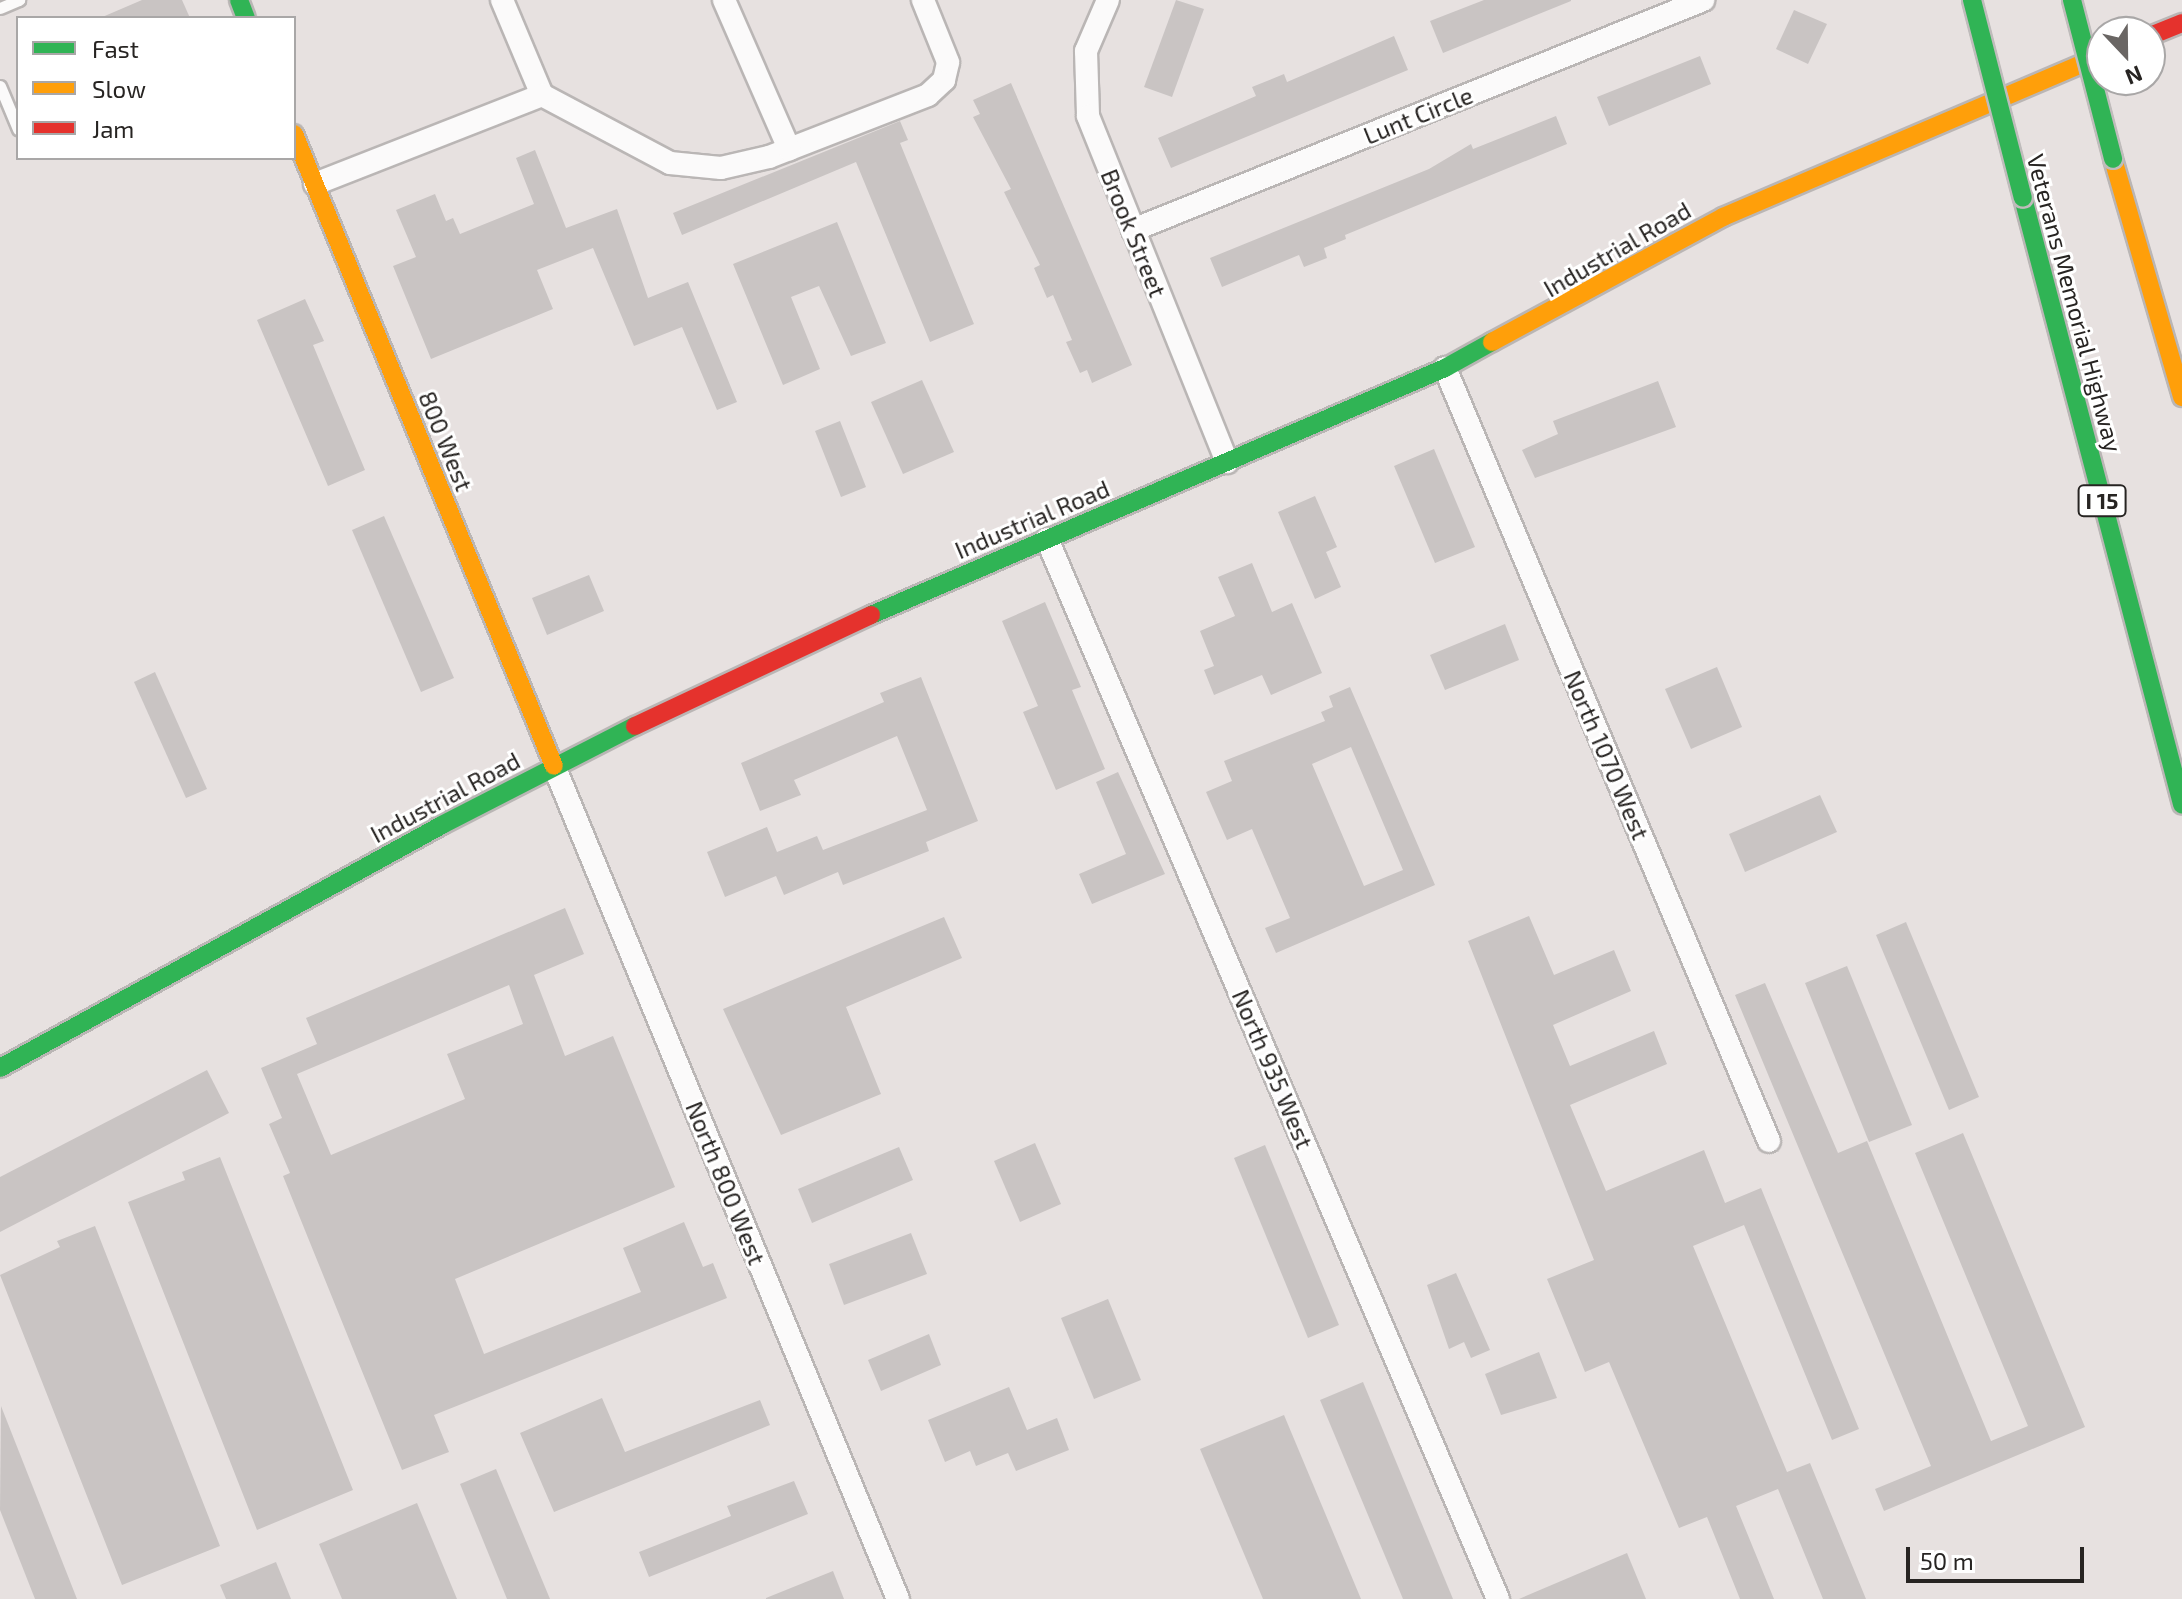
<!DOCTYPE html>
<style>
body{margin:0}
#map{position:relative;width:2182px;height:1599px;overflow:hidden;background:#e7e1e0;font-family:"Exo 2",sans-serif}
div>[style]{position:absolute}
.building>*{inset:0;background:#c9c4c3}
.roads{filter:drop-shadow(2px 0 #bab6b5) drop-shadow(-2px 0 #bab6b5) drop-shadow(0 2px #bab6b5) drop-shadow(0 -2px #bab6b5)}
.lane>*{height:11px;margin:-5.5px;padding:0 5.5px;transform-origin:5.5px;border-radius:5.5px;background:#fbfafa}
.street>*{height:22px;margin:-11px;padding:0 11px;transform-origin:11px;border-radius:11px;background:#fbfafa}
.fast>*{height:18px;margin:-9px;padding:0 9px;transform-origin:9px;border-radius:9px;background:#30b455}
.slow>*{height:18px;margin:-9px;padding:0 9px;transform-origin:9px;border-radius:9px;background:#ff9f0a}
.jam>*{height:18px;margin:-9px;padding:0 9px;transform-origin:9px;border-radius:9px;background:#e5322d}
.bridges{filter:drop-shadow(2px 0 #bfbcbb) drop-shadow(-2px 0 #bfbcbb) drop-shadow(0 2px #bfbcbb) drop-shadow(0 -2px #bfbcbb)}
.fast-bridge>*{height:18px;margin:-9px;padding:0 9px;transform-origin:9px;border-radius:9px;background:#30b455}
span{translate:-50% -50%;white-space:nowrap;text-align:center;line-height:1.15;-webkit-text-stroke:6px #fff;paint-order:stroke}
.shield-label span{padding:2px 6px;background:#fff;border:2px solid;border-radius:6px;-webkit-text-stroke-width:0}
.shield-label{font-size:22px;color:#272422;font-weight:700}
.street-label{font-size:24px;color:#272422}
.legend{position:absolute;left:16px;top:16px;width:280px;height:144px;box-sizing:border-box;background:#fff;border:2px solid #a9a7a7;margin:0;padding:10px 14px;list-style:none;font-size:24px;color:#272422}
.legend li{display:flex;align-items:center;gap:16px;height:40px}
.legend b{width:40px;border:2px solid #a9a7a7}
.north{position:absolute;left:2086px;top:16px;width:80px;height:80px;box-sizing:border-box;background:#fff;border:2px solid #a9a7a7;border-radius:50%;rotate:158deg;font-size:22px;font-weight:700;line-height:32px;text-align:center;color:#272422}
.north::after{content:'';display:block;margin:auto;width:28px;height:36px;background:#6a6664;clip-path:polygon(50% 0,100% 100%,50% 72%,0 100%)}
.scale{position:absolute;left:1906px;top:1547px;width:178px;height:36px;box-sizing:border-box;border:4px solid #272422;border-top:0;padding-left:10px;font-size:24px;line-height:28px;white-space:nowrap;color:#272422;-webkit-text-stroke:6px #fff;paint-order:stroke}
</style>
<div id="map">
<div class="building">
<i style="clip-path:polygon(142px 0,182px 0,190px 18px,100px 18px)"></i>
<i style="clip-path:polygon(1176px 0,1204px 9px,1172px 97px,1144px 87px)"></i>
<i style="clip-path:polygon(1484px 0,1571px 0,1571px 1px,1443px 53px,1430px 21px)"></i>
<i style="clip-path:polygon(1794px 10px,1827px 24px,1808px 64px,1776px 49px)"></i>
<i style="clip-path:polygon(1394px 36px,1408px 70px,1171px 168px,1158px 138px,1256px 96px,1252px 87px,1284px 74px,1287px 82px)"></i>
<i style="clip-path:polygon(1700px 56px,1711px 84px,1609px 126px,1597px 97px)"></i>
<i style="clip-path:polygon(1011px 83px,1132px 365px,1092px 383px,1087px 370px,1080px 373px,1066px 342px,1072px 340px,1053px 295px,1047px 298px,1034px 268px,1040px 265px,1004px 192px,1011px 189px,973px 117px,980px 114px,973px 100px)"></i>
<i style="clip-path:polygon(1556px 116px,1567px 144px,1345px 235px,1346px 239px,1324px 248px,1327px 258px,1304px 267px,1299px 255px,1222px 287px,1210px 258px,1429px 169px,1471px 144px,1473px 149px)"></i>
<i style="clip-path:polygon(900px 121px,908px 140px,900px 143px,974px 324px,930px 342px,856px 162px,682px 235px,673px 213px)"></i>
<i style="clip-path:polygon(535px 150px,566px 228px,617px 209px,648px 298px,688px 282px,737px 402px,717px 410px,682px 327px,634px 346px,593px 248px,537px 270px,553px 309px,431px 359px,393px 266px,416px 257px,396px 210px,435px 194px,446px 221px,453px 218px,460px 234px,534px 204px,516px 158px)"></i>
<i style="clip-path:polygon(837px 222px,886px 343px,851px 356px,819px 286px,791px 297px,820px 369px,783px 385px,733px 264px)"></i>
<i style="clip-path:polygon(305px 299px,324px 341px,313px 345px,365px 470px,328px 486px,257px 320px)"></i>
<i style="clip-path:polygon(922px 380px,954px 452px,903px 474px,871px 402px)"></i>
<i style="clip-path:polygon(1658px 381px,1676px 427px,1535px 478px,1522px 450px,1558px 434px,1553px 421px)"></i>
<i style="clip-path:polygon(840px 421px,866px 487px,841px 497px,815px 431px)"></i>
<i style="clip-path:polygon(1434px 449px,1475px 547px,1435px 563px,1394px 466px)"></i>
<i style="clip-path:polygon(1315px 496px,1337px 547px,1326px 552px,1341px 587px,1315px 599px,1278px 512px)"></i>
<i style="clip-path:polygon(384px 516px,454px 678px,421px 692px,352px 530px)"></i>
<i style="clip-path:polygon(1252px 563px,1272px 612px,1292px 603px,1322px 673px,1271px 695px,1262px 675px,1214px 695px,1204px 670px,1214px 666px,1200px 631px,1235px 616px,1218px 577px)"></i>
<i style="clip-path:polygon(589px 575px,604px 611px,547px 635px,532px 598px)"></i>
<i style="clip-path:polygon(1045px 602px,1081px 687px,1072px 690px,1105px 769px,1056px 790px,1023px 712px,1038px 706px,1002px 621px)"></i>
<i style="clip-path:polygon(1505px 624px,1519px 660px,1445px 690px,1430px 655px)"></i>
<i style="clip-path:polygon(1717px 667px,1742px 727px,1691px 749px,1665px 689px)"></i>
<i style="clip-path:polygon(155px 672px,207px 789px,186px 798px,134px 682px)"></i>
<i style="clip-path:polygon(921px 677px,978px 821px,926px 842px,929px 851px,843px 885px,838px 872px,784px 895px,776px 876px,725px 897px,707px 852px,767px 827px,777px 852px,817px 836px,823px 850px,927px 810px,897px 736px,794px 780px,801px 795px,760px 811px,741px 763px,884px 702px,880px 693px)"></i>
<i style="clip-path:polygon(evenodd,1350px 687px,1435px 885px,1276px 953px,1265px 928px,1290px 918px,1252px 829px,1227px 840px,1206px 792px,1232px 781px,1224px 761px,1325px 721px,1321px 712px,1333px 707px,1329px 696px,1350px 687px,1351px 747px,1403px 870px,1364px 886px,1312px 764px,1351px 747px)"></i>
<i style="clip-path:polygon(1118px 772px,1165px 874px,1092px 904px,1079px 874px,1126px 854px,1096px 782px)"></i>
<i style="clip-path:polygon(1820px 795px,1837px 832px,1745px 872px,1729px 834px)"></i>
<i style="clip-path:polygon(evenodd,565px 908px,584px 954px,534px 975px,565px 1056px,613px 1036px,675px 1187px,455px 1279px,484px 1354px,641px 1292px,623px 1248px,684px 1222px,703px 1267px,713px 1263px,727px 1298px,434px 1415px,449px 1452px,402px 1470px,283px 1176px,290px 1173px,269px 1124px,282px 1118px,261px 1068px,317px 1044px,306px 1018px,565px 908px,509px 985px,523px 1024px,447px 1054px,465px 1099px,331px 1155px,297px 1074px,509px 985px)"></i>
<i style="clip-path:polygon(1529px 916px,1554px 975px,1614px 950px,1631px 991px,1553px 1025px,1570px 1066px,1654px 1031px,1667px 1064px,1570px 1105px,1606px 1191px,1704px 1150px,1725px 1203px,1761px 1188px,1859px 1429px,1832px 1440px,1744px 1225px,1693px 1246px,1787px 1472px,1810px 1463px,1866px 1599px,1823px 1599px,1778px 1489px,1736px 1506px,1774px 1599px,1740px 1599px,1707px 1517px,1679px 1528px,1609px 1362px,1585px 1372px,1547px 1279px,1594px 1260px,1468px 941px)"></i>
<i style="clip-path:polygon(944px 917px,962px 958px,846px 1007px,881px 1094px,781px 1135px,723px 1009px)"></i>
<i style="clip-path:polygon(1906px 922px,1979px 1097px,1949px 1110px,1876px 935px)"></i>
<i style="clip-path:polygon(1847px 966px,1912px 1125px,1869px 1142px,1805px 983px)"></i>
<i style="clip-path:polygon(1765px 983px,1838px 1153px,1867px 1141px,1991px 1441px,2028px 1426px,1915px 1153px,1963px 1133px,2085px 1427px,1884px 1511px,1875px 1489px,1931px 1466px,1735px 995px)"></i>
<i style="clip-path:polygon(207px 1070px,229px 1113px,0 1232px,0 1177px)"></i>
<i style="clip-path:polygon(1035px 1143px,1061px 1204px,1020px 1222px,994px 1161px)"></i>
<i style="clip-path:polygon(1265px 1145px,1339px 1325px,1308px 1338px,1234px 1158px)"></i>
<i style="clip-path:polygon(899px 1147px,913px 1180px,812px 1223px,798px 1189px)"></i>
<i style="clip-path:polygon(220px 1157px,353px 1490px,257px 1530px,128px 1202px,185px 1180px,182px 1172px)"></i>
<i style="clip-path:polygon(95px 1226px,220px 1546px,122px 1585px,0 1275px,60px 1247px,57px 1241px)"></i>
<i style="clip-path:polygon(911px 1233px,927px 1274px,844px 1305px,829px 1264px)"></i>
<i style="clip-path:polygon(1456px 1273px,1490px 1350px,1471px 1358px,1464px 1342px,1449px 1349px,1427px 1285px)"></i>
<i style="clip-path:polygon(1108px 1299px,1141px 1380px,1094px 1399px,1061px 1318px)"></i>
<i style="clip-path:polygon(929px 1334px,941px 1365px,881px 1391px,868px 1360px)"></i>
<i style="clip-path:polygon(1539px 1352px,1557px 1398px,1501px 1415px,1485px 1374px)"></i>
<i style="clip-path:polygon(1363px 1382px,1453px 1599px,1403px 1599px,1320px 1400px)"></i>
<i style="clip-path:polygon(1009px 1387px,1027px 1430px,1057px 1418px,1069px 1450px,1016px 1471px,1008px 1453px,976px 1466px,970px 1451px,945px 1462px,928px 1420px)"></i>
<i style="clip-path:polygon(602px 1398px,625px 1452px,760px 1400px,770px 1425px,554px 1512px,520px 1433px)"></i>
<i style="clip-path:polygon(1px 1406px,77px 1599px,35px 1599px,0 1510px)"></i>
<i style="clip-path:polygon(1284px 1415px,1361px 1599px,1263px 1599px,1200px 1449px)"></i>
<i style="clip-path:polygon(496px 1469px,550px 1599px,507px 1599px,460px 1484px)"></i>
<i style="clip-path:polygon(794px 1481px,808px 1514px,649px 1577px,639px 1552px,731px 1516px,727px 1506px)"></i>
<i style="clip-path:polygon(417px 1503px,457px 1599px,342px 1599px,319px 1544px)"></i>
<i style="clip-path:polygon(1627px 1553px,1646px 1599px,1519px 1599px)"></i>
<i style="clip-path:polygon(276px 1562px,291px 1599px,226px 1599px,220px 1585px)"></i>
<i style="clip-path:polygon(833px 1571px,844px 1599px,766px 1599px,766px 1598px)"></i>
</div>
<div class="roads">
<div class="lane">
<i style="left:0;top:8px;width:21px;rotate:-23deg"></i>
<i style="left:0;top:86px;width:47px;rotate:67.3deg"></i>
</div>
<div class="street">
<i style="left:502px;top:0;width:103px;rotate:67.2deg"></i>
<i style="left:542px;top:95px;width:145px;rotate:28deg"></i>
<i style="left:670px;top:163px;width:51px;rotate:5.6deg"></i>
<i style="left:721px;top:168px;width:49px;rotate:-12.9deg"></i>
<i style="left:769px;top:157px;width:171px;rotate:-21.3deg"></i>
<i style="left:928px;top:95px;width:22px;rotate:-43deg"></i>
<i style="left:944px;top:80px;width:18px;rotate:-77deg"></i>
<i style="left:948px;top:62px;width:67px;rotate:-112deg"></i>
<i style="left:724px;top:0;width:163px;rotate:66.4deg"></i>
<i style="left:1108px;top:0;width:56px;rotate:113.3deg"></i>
<i style="left:1086px;top:51px;width:65px;rotate:88.2deg"></i>
<i style="left:1088px;top:116px;width:373px;rotate:68.1deg"></i>
<i style="left:315px;top:184px;width:244px;rotate:-21.4deg"></i>
<i style="left:1133px;top:230px;width:615px;rotate:-21.97deg"></i>
<i style="left:1445px;top:368px;width:838px;rotate:67.26deg"></i>
<i style="left:1047px;top:539px;width:1152px;rotate:66.95deg"></i>
<i style="left:554px;top:766px;width:901px;rotate:67.56deg"></i>
</div>
<div class="fast">
<i style="left:239px;top:0;width:19px;rotate:69deg"></i>
<i style="left:2023px;top:198px;width:627px;rotate:75.3deg"></i>
<i style="left:871px;top:615px;width:625px;rotate:-23.28deg"></i>
<i style="left:1445px;top:368px;width:54px;rotate:-29deg"></i>
<i style="left:0;top:1068px;width:504px;rotate:-28.8deg"></i>
<i style="left:442px;top:825px;width:217px;rotate:-27.2deg"></i>
</div>
<div class="slow">
<i style="left:294px;top:134px;width:683px;rotate:67.64deg"></i>
<i style="left:2113px;top:159px;width:248px;rotate:73.8deg"></i>
<i style="left:1492px;top:342px;width:263px;rotate:-28.4deg"></i>
<i style="left:1723px;top:217px;width:412px;rotate:-23.1deg"></i>
</div>
<div class="jam">
<i style="left:2150px;top:36px;width:35px;rotate:-22deg"></i>
<i style="left:635px;top:726px;width:261px;rotate:-25.2deg"></i>
</div>
</div>
<div class="bridges">
<div class="fast-bridge">
<i style="left:1972px;top:0;width:204px;rotate:75.6deg"></i>
<i style="left:2072px;top:0;width:164px;rotate:75.5deg"></i>
</div>
</div>
<div class="shield-label">
<span style="left:2102px;top:501px">I 15</span>
</div>
<div class="street-label">
<span style="left:1418px;top:115px;rotate:-22deg">Lunt Circle</span>
<span style="left:1134px;top:233px;rotate:68deg">Brook Street</span>
<span style="left:1617px;top:249px;rotate:-30deg">Industrial Road</span>
<span style="left:2075px;top:303px;rotate:75deg">Veterans Memorial Highway</span>
<span style="left:446px;top:441px;rotate:68deg">800 West</span>
<span style="left:1032px;top:519px;rotate:-23deg">Industrial Road</span>
<span style="left:1607px;top:755px;rotate:67deg">North 1070 West</span>
<span style="left:445px;top:797px;rotate:-28deg">Industrial Road</span>
<span style="left:1273px;top:1069px;rotate:67deg">North 935 West</span>
<span style="left:726px;top:1183px;rotate:68deg">North 800 West</span>
</div>
<ul class="legend">
<li><b style="height:10px;background:#30b455"></b>Fast</li>
<li><b style="height:10px;background:#ff9f0a"></b>Slow</li>
<li><b style="height:10px;background:#e5322d"></b>Jam</li>
</ul>
<div class="north">N</div>
<div class="scale">50 m</div>
</div>
